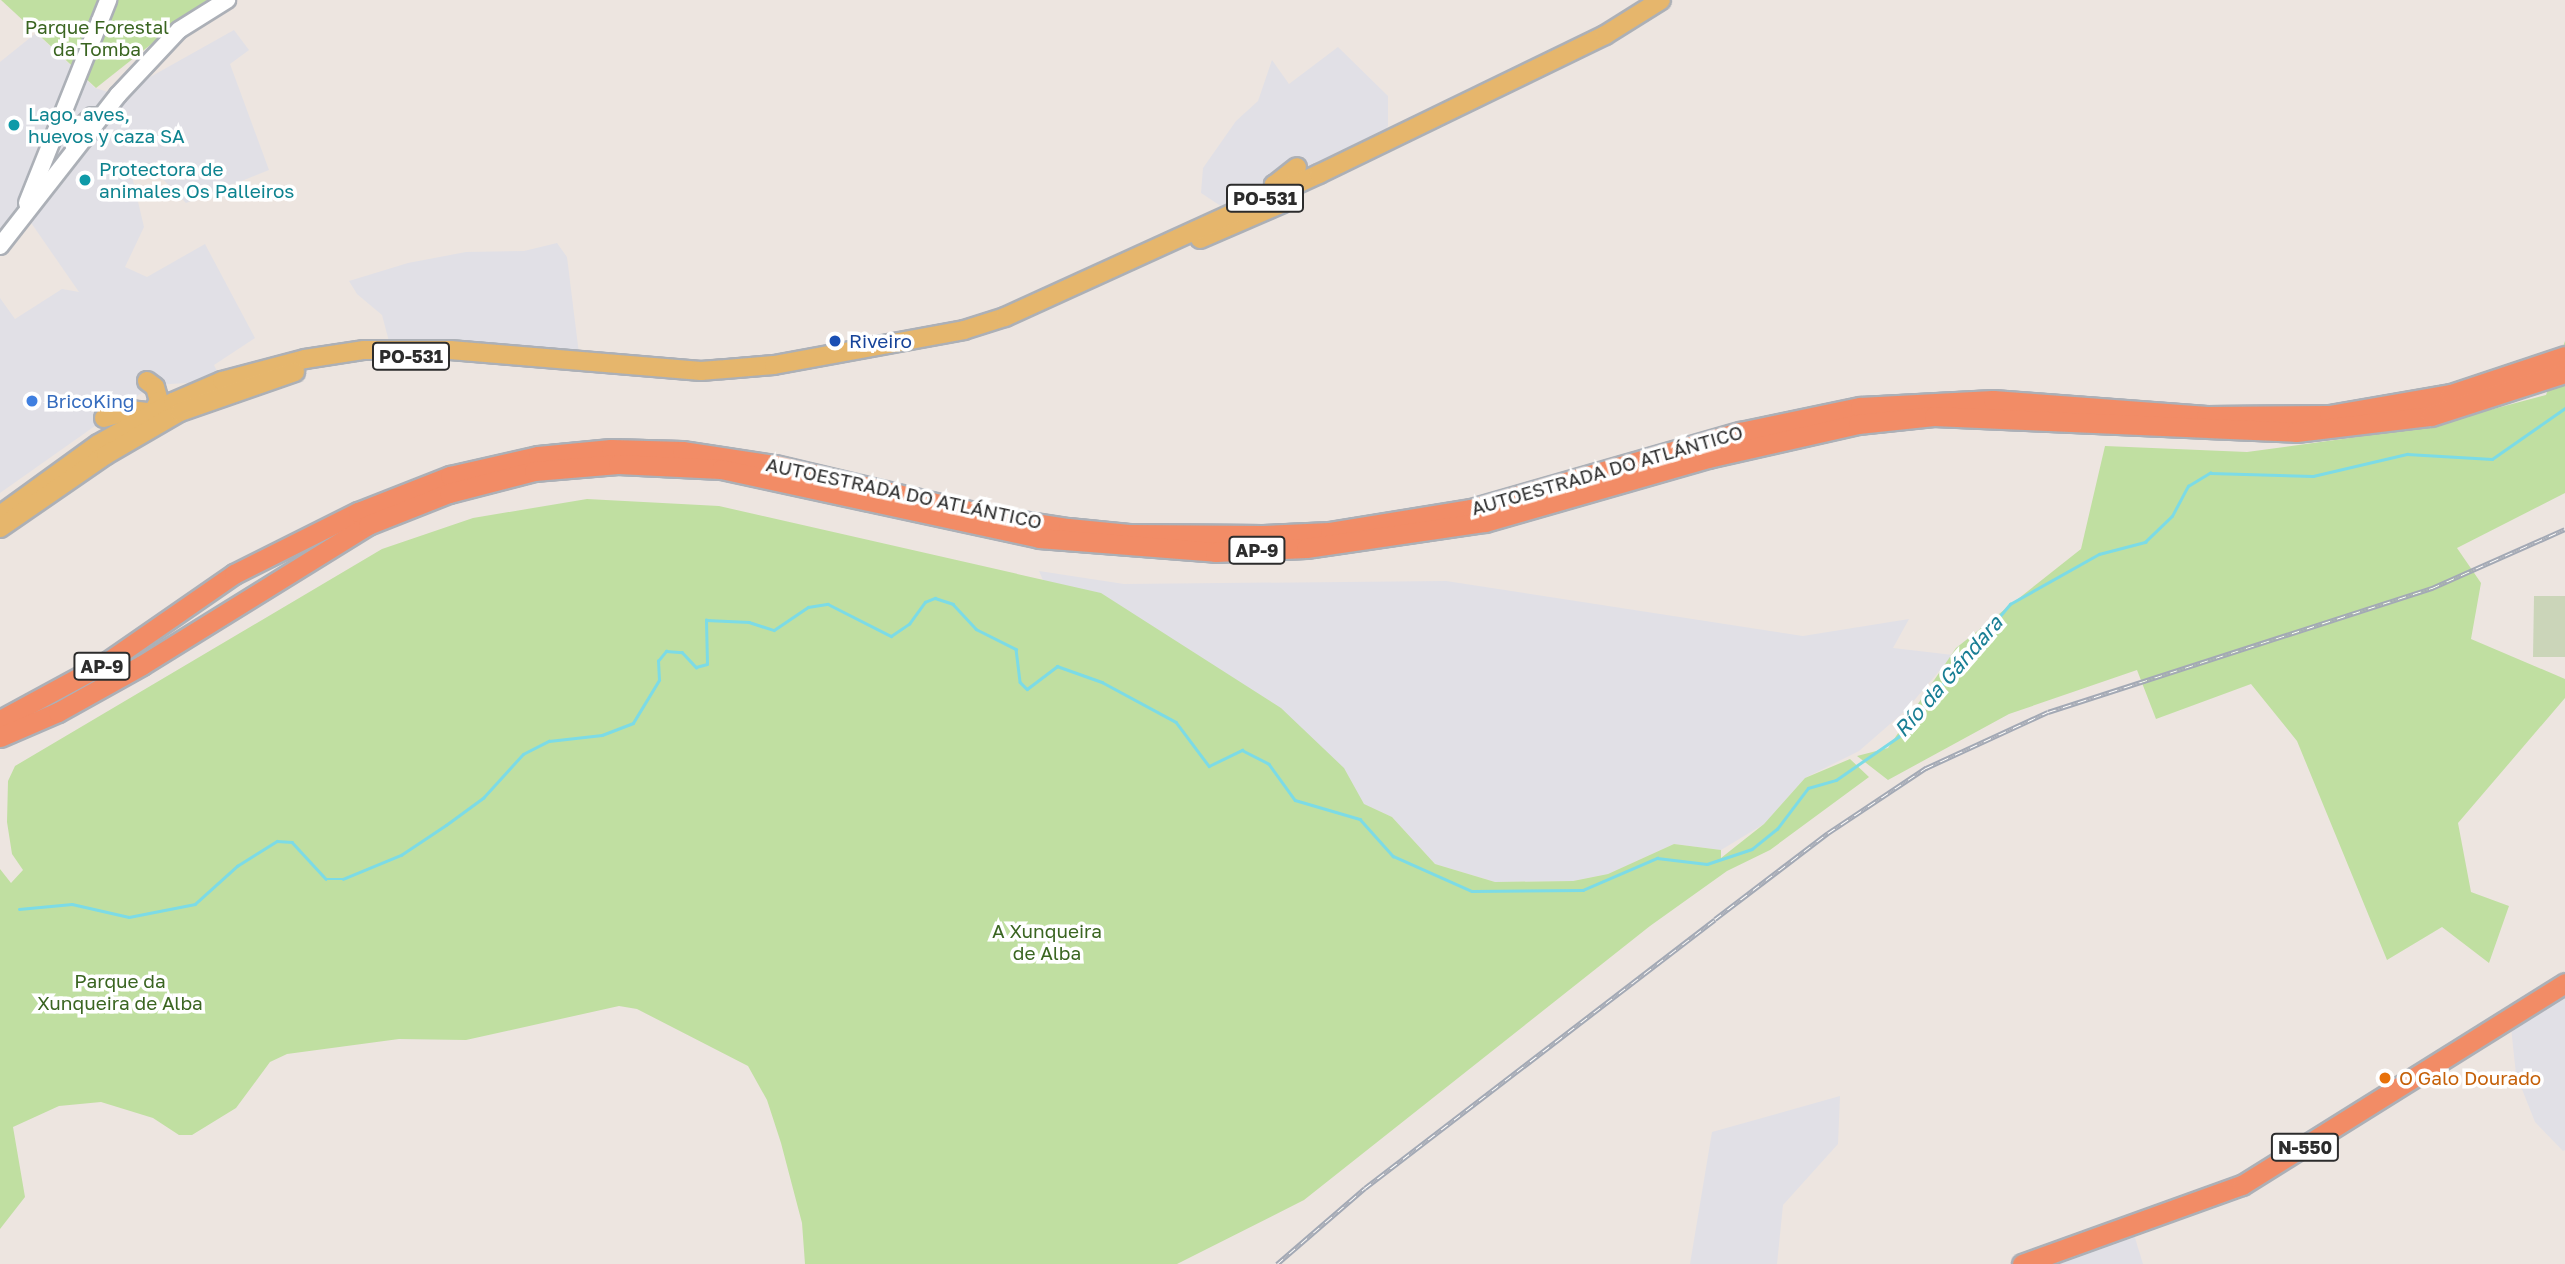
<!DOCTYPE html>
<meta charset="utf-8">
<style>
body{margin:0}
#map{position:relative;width:2565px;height:1264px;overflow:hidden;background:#ede5e0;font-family:"Golos Text",sans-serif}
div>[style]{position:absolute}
.industrial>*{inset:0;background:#e1e0e6}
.green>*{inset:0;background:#c0dfa1}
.cemetery>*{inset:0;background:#cbd5b9}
.stream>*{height:2.5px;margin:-1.25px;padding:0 1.25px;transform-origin:1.25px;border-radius:1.25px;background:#7cdbe6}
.roads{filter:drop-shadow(2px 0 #acb0b7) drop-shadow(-2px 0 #acb0b7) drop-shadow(0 2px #acb0b7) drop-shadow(0 -2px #acb0b7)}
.secondary>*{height:16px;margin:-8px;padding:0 8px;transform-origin:8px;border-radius:8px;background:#fff}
.primary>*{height:18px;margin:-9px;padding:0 9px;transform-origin:9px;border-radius:9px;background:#e6b66c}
.highway>*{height:19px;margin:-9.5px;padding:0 9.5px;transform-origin:9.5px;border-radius:9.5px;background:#f28c66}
.rail>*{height:5px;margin-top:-2.5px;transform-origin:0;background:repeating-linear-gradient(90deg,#fff 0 8px,#a3a9b5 0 16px);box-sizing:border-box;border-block:2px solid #a3a9b5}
.dots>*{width:19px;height:19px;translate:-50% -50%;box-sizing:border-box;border:4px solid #fff;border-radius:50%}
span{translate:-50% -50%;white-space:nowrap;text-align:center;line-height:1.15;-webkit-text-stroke:7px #fff;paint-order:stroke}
.shield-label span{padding:2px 5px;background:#fff;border:2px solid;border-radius:5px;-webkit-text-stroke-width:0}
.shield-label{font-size:18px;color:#2c2c2c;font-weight:700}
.park-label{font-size:19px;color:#3a6521}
.culture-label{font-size:19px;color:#0d838f}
.left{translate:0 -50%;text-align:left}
.transit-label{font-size:19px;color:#164399}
.shop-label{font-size:19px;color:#366cbe}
.street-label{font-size:19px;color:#2c2c2c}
.food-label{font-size:19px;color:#c56008}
.water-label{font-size:21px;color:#187e94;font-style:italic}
</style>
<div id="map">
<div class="industrial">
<i style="clip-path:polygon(234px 30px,249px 50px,230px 64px,269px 170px,186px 203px,154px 170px,131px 172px,144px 227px,125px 267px,147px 277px,205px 244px,255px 338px,214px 365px,222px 381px,153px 385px,0 493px,0 298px,15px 319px,62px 289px,79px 292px,25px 214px,0 245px,0 62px,36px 33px,95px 88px,118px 95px)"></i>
<i style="clip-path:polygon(1338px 47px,1388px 96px,1388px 126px,1372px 149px,1230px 212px,1201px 193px,1203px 168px,1236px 121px,1258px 101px,1272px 60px,1289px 84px)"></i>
<i style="clip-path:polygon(557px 243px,567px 257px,580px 362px,391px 349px,382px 315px,357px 294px,349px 281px,408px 263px,466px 252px,524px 251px)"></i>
<i style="clip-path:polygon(1039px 571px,1124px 584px,1446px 581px,1803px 636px,1909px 619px,1893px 648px,1953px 655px,1905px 711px,1859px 751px,1805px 778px,1764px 824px,1721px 850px,1674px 844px,1608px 874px,1573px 881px,1495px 882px,1435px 864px,1392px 817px,1318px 784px,1050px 596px)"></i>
<i style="clip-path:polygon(2565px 983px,2565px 1150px,2563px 1151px,2535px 1122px,2516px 1074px,2510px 1018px)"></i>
<i style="clip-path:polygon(1840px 1096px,1838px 1144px,1783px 1205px,1777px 1264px,1690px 1264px,1712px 1132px)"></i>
<i style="clip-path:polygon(2131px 1225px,2143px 1264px,2022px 1264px)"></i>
</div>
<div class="green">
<i style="clip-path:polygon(1px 0,207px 0,96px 88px)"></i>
<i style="clip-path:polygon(2565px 341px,2565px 493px,2457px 548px,2481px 583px,2471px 639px,2565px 679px,2565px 698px,2458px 823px,2471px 892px,2509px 906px,2489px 963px,2442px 927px,2387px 960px,2297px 741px,2251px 684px,2156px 719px,2137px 670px,2009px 714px,1888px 780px,1857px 756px,1888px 748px,1956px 648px,2081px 549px,2105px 446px,2247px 452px,2422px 428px,2546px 395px)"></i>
<i style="clip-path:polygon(587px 499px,719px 506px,1101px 593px,1281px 708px,1344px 768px,1364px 804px,1392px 817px,1435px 864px,1495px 882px,1573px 881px,1608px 874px,1674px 844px,1721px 850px,1721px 858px,1764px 824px,1805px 778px,1850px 759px,1869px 777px,1770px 850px,1727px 871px,1650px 926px,1304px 1200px,1177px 1264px,805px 1264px,802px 1223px,781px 1143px,767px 1100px,748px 1066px,637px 1009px,619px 1006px,466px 1040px,399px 1039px,287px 1054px,270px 1062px,236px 1108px,192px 1135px,179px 1135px,153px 1118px,101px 1102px,59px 1106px,13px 1127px,25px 1197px,0 1229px,0 869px,11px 883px,23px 870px,12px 854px,7px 822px,8px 781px,15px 766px,382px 549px,473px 518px)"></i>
</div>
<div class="cemetery">
<i style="clip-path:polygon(2534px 596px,2565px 596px,2565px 657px,2533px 657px)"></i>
</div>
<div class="stream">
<i style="left:19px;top:909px;width:53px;rotate:-5.4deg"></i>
<i style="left:72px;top:904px;width:58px;rotate:12.8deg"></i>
<i style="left:129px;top:917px;width:67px;rotate:-11.1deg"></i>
<i style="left:195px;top:904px;width:57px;rotate:-42.1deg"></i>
<i style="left:237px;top:866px;width:47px;rotate:-32deg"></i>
<i style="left:277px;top:841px;width:15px;rotate:4deg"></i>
<i style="left:292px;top:842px;width:50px;rotate:47.4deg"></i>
<i style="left:326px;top:879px;width:17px"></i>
<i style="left:343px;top:879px;width:63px;rotate:-22.5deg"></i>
<i style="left:401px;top:855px;width:54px;rotate:-33.7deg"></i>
<i style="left:446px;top:825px;width:46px;rotate:-36.1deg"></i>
<i style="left:483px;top:798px;width:59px;rotate:-47.7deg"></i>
<i style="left:523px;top:754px;width:29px;rotate:-27deg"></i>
<i style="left:549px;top:741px;width:53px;rotate:-6.5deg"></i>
<i style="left:602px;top:735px;width:33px;rotate:-21deg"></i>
<i style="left:633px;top:723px;width:50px;rotate:-58.8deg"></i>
<i style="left:659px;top:680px;width:19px;rotate:-93deg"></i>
<i style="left:658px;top:661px;width:13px;rotate:-51deg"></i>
<i style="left:666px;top:651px;width:16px;rotate:4deg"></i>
<i style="left:682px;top:652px;width:21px;rotate:47deg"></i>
<i style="left:696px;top:667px;width:11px;rotate:-15deg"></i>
<i style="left:707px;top:664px;width:44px;rotate:-91.3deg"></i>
<i style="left:706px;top:620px;width:43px;rotate:2.7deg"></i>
<i style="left:749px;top:622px;width:26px;rotate:18deg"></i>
<i style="left:774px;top:630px;width:41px;rotate:-34.1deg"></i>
<i style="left:808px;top:607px;width:20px;rotate:-9deg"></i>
<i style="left:828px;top:604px;width:71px;rotate:26.9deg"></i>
<i style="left:891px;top:636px;width:22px;rotate:-34deg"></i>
<i style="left:909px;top:624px;width:27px;rotate:-54deg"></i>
<i style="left:925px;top:602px;width:11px;rotate:-22deg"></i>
<i style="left:935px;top:598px;width:19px;rotate:18deg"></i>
<i style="left:953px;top:604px;width:34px;rotate:47deg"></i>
<i style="left:976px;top:629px;width:45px;rotate:26.6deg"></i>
<i style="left:1016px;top:649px;width:33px;rotate:83deg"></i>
<i style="left:1020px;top:682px;width:10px;rotate:45deg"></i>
<i style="left:1027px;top:689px;width:38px;rotate:-37deg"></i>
<i style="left:1057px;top:666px;width:48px;rotate:19.6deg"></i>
<i style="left:1102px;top:682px;width:84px;rotate:28.4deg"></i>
<i style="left:1176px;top:722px;width:55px;rotate:53.1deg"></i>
<i style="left:1209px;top:766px;width:37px;rotate:-26deg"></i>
<i style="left:1242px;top:750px;width:30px;rotate:27deg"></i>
<i style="left:1269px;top:764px;width:44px;rotate:54.2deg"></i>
<i style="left:1295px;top:800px;width:68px;rotate:16.3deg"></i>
<i style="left:1360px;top:819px;width:50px;rotate:48.3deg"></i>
<i style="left:1393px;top:856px;width:86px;rotate:23.9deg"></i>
<i style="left:1472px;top:891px;width:111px;rotate:-0.5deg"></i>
<i style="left:1583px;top:890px;width:81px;rotate:-23.4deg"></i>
<i style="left:1657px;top:858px;width:50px;rotate:6.8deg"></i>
<i style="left:1707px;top:864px;width:47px;rotate:-18.4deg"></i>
<i style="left:1752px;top:849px;width:32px;rotate:-39deg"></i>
<i style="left:1777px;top:829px;width:51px;rotate:-52.9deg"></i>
<i style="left:1808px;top:788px;width:29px;rotate:-16deg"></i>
<i style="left:1836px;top:780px;width:75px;rotate:-34.7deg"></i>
<i style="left:1898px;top:737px;width:174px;rotate:-49.9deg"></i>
<i style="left:2010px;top:604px;width:102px;rotate:-29.3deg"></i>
<i style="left:2099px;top:554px;width:48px;rotate:-14.6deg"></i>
<i style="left:2145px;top:542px;width:37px;rotate:-44deg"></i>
<i style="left:2172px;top:516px;width:34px;rotate:-62deg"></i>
<i style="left:2188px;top:486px;width:26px;rotate:-31deg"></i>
<i style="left:2210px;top:473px;width:103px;rotate:1.7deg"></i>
<i style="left:2313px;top:476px;width:97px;rotate:-13.2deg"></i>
<i style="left:2407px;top:454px;width:85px;rotate:3.4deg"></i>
<i style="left:2492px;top:459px;width:89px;rotate:-34.9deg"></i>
</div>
<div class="roads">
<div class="secondary">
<i style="left:61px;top:133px;width:20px;rotate:-15deg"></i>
<i style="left:80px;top:128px;width:17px;rotate:-45deg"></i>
<i style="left:27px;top:203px;width:219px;rotate:-68.2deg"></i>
<i style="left:0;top:246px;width:192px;rotate:-52deg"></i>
<i style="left:118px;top:95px;width:89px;rotate:-46.8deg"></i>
<i style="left:179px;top:30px;width:57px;rotate:-32deg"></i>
</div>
<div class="primary">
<i style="left:1281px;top:193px;width:11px;rotate:-131deg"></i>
<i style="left:1274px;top:185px;width:29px;rotate:-38deg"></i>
<i style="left:1200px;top:239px;width:90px;rotate:-23.4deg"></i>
<i style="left:147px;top:381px;width:10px;rotate:37deg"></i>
<i style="left:155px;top:387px;width:15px;rotate:74deg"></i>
<i style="left:159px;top:401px;width:16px;rotate:120deg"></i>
<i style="left:104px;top:418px;width:27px;rotate:-17deg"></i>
<i style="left:130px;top:410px;width:25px;rotate:7deg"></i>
<i style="left:0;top:515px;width:121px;rotate:-35.9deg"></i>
<i style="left:98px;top:444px;width:86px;rotate:-29.2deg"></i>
<i style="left:173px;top:402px;width:53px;rotate:-23.2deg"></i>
<i style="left:222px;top:381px;width:86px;rotate:-14.8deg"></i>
<i style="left:305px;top:359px;width:60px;rotate:-8.7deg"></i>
<i style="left:364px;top:350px;width:86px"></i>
<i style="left:450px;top:350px;width:252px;rotate:4.8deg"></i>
<i style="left:701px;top:371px;width:73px;rotate:-4.7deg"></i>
<i style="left:774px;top:365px;width:193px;rotate:-10.4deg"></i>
<i style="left:964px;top:330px;width:43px;rotate:-17.6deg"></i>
<i style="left:1005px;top:317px;width:345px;rotate:-24.5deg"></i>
<i style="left:1319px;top:174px;width:318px;rotate:-25.9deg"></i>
<i style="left:1605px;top:35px;width:66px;rotate:-32deg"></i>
<i style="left:0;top:528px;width:129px;rotate:-34.6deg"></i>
<i style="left:106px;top:455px;width:86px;rotate:-30.2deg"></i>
<i style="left:180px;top:412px;width:122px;rotate:-19.2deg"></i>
</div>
<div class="highway">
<i style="left:0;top:720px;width:122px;rotate:-28.5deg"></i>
<i style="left:107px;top:662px;width:155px;rotate:-34.7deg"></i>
<i style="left:234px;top:574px;width:139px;rotate:-26.6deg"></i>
<i style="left:358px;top:512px;width:99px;rotate:-21.4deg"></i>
<i style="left:450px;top:476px;width:90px;rotate:-12.8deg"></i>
<i style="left:538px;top:456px;width:73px;rotate:-5.5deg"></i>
<i style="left:611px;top:449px;width:71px;rotate:1.6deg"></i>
<i style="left:682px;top:451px;width:94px;rotate:8.6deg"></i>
<i style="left:775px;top:465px;width:226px;rotate:13.3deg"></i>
<i style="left:995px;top:517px;width:74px;rotate:8.6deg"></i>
<i style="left:1068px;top:528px;width:61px;rotate:5.6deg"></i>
<i style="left:1129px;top:534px;width:134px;rotate:0.4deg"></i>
<i style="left:1263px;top:535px;width:67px;rotate:-2.6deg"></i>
<i style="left:1330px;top:532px;width:143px;rotate:-9.3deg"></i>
<i style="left:1471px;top:509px;width:280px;rotate:-16deg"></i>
<i style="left:1740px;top:432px;width:123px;rotate:-11.8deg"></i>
<i style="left:1860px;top:407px;width:133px;rotate:-3deg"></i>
<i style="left:1993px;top:400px;width:214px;rotate:4.3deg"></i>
<i style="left:2206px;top:416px;width:123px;rotate:-0.5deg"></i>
<i style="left:2329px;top:415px;width:124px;rotate:-9.8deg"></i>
<i style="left:2451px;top:394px;width:120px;rotate:-18.4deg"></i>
<i style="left:0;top:737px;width:63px;rotate:-23.3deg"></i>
<i style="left:58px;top:712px;width:96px;rotate:-29.2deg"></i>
<i style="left:142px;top:665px;width:266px;rotate:-31.8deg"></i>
<i style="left:368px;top:525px;width:87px;rotate:-21.6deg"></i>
<i style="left:449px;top:493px;width:88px;rotate:-14.5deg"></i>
<i style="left:534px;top:471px;width:84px;rotate:-4.8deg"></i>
<i style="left:618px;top:464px;width:103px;rotate:2.8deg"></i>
<i style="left:721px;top:469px;width:325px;rotate:12.2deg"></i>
<i style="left:1039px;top:538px;width:177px;rotate:4.5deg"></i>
<i style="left:1215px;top:552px;width:91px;rotate:-2.5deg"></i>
<i style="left:1306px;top:548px;width:181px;rotate:-8.3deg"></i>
<i style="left:1485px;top:522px;width:232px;rotate:-16deg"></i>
<i style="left:1708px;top:458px;width:154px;rotate:-12.8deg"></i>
<i style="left:1858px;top:424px;width:76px;rotate:-6deg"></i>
<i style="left:1934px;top:416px;width:362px;rotate:2.5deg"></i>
<i style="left:2296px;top:432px;width:136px;rotate:-6.8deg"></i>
<i style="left:2431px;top:416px;width:141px;rotate:-17.8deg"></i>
<i style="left:2022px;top:1264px;width:234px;rotate:-19.8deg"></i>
<i style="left:2242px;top:1185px;width:381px;rotate:-32deg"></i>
</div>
</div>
<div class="rail">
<i style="left:1277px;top:1264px;width:116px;rotate:-40.8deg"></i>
<i style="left:1365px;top:1188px;width:441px;rotate:-37.5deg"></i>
<i style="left:1715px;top:919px;width:142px;rotate:-37.3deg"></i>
<i style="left:1828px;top:833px;width:118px;rotate:-33.6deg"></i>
<i style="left:1926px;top:768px;width:134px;rotate:-24.7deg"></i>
<i style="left:2048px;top:712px;width:404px;rotate:-17.9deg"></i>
<i style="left:2432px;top:588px;width:145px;rotate:-23.9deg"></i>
</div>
<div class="dots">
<i style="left:14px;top:125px;background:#0f9aa8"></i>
<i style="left:85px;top:180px;background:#0f9aa8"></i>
<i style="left:835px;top:341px;background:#1a4fb4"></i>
<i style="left:32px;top:401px;background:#3f7fe0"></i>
<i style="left:2385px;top:1078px;background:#e8710a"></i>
</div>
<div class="shield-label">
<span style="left:1265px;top:198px">PO-531</span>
<span style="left:411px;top:356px">PO-531</span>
<span style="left:1257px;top:550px">AP-9</span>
<span style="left:102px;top:666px">AP-9</span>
<span style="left:2305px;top:1147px">N-550</span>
</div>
<div class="park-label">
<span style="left:97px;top:38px">Parque Forestal<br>da Tomba</span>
<span style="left:1047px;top:942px">A Xunqueira<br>de Alba</span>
<span style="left:120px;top:992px">Parque da<br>Xunqueira de Alba</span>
</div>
<div class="culture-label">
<span class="left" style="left:28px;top:125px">Lago, aves,<br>huevos y caza SA</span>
<span class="left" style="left:99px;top:180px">Protectora de<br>animales Os Palleiros</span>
</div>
<div class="transit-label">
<span class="left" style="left:849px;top:341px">Riveiro</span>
</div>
<div class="shop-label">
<span class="left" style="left:46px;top:401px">BricoKing</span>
</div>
<div class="street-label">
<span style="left:1607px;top:470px;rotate:-16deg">AUTOESTRADA DO ATLÁNTICO</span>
<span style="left:904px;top:493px;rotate:12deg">AUTOESTRADA DO ATLÁNTICO</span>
</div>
<div class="food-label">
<span class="left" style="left:2399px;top:1078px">O Galo Dourado</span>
</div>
<div class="water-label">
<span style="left:1948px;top:676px;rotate:-49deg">Río da Gándara</span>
</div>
</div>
